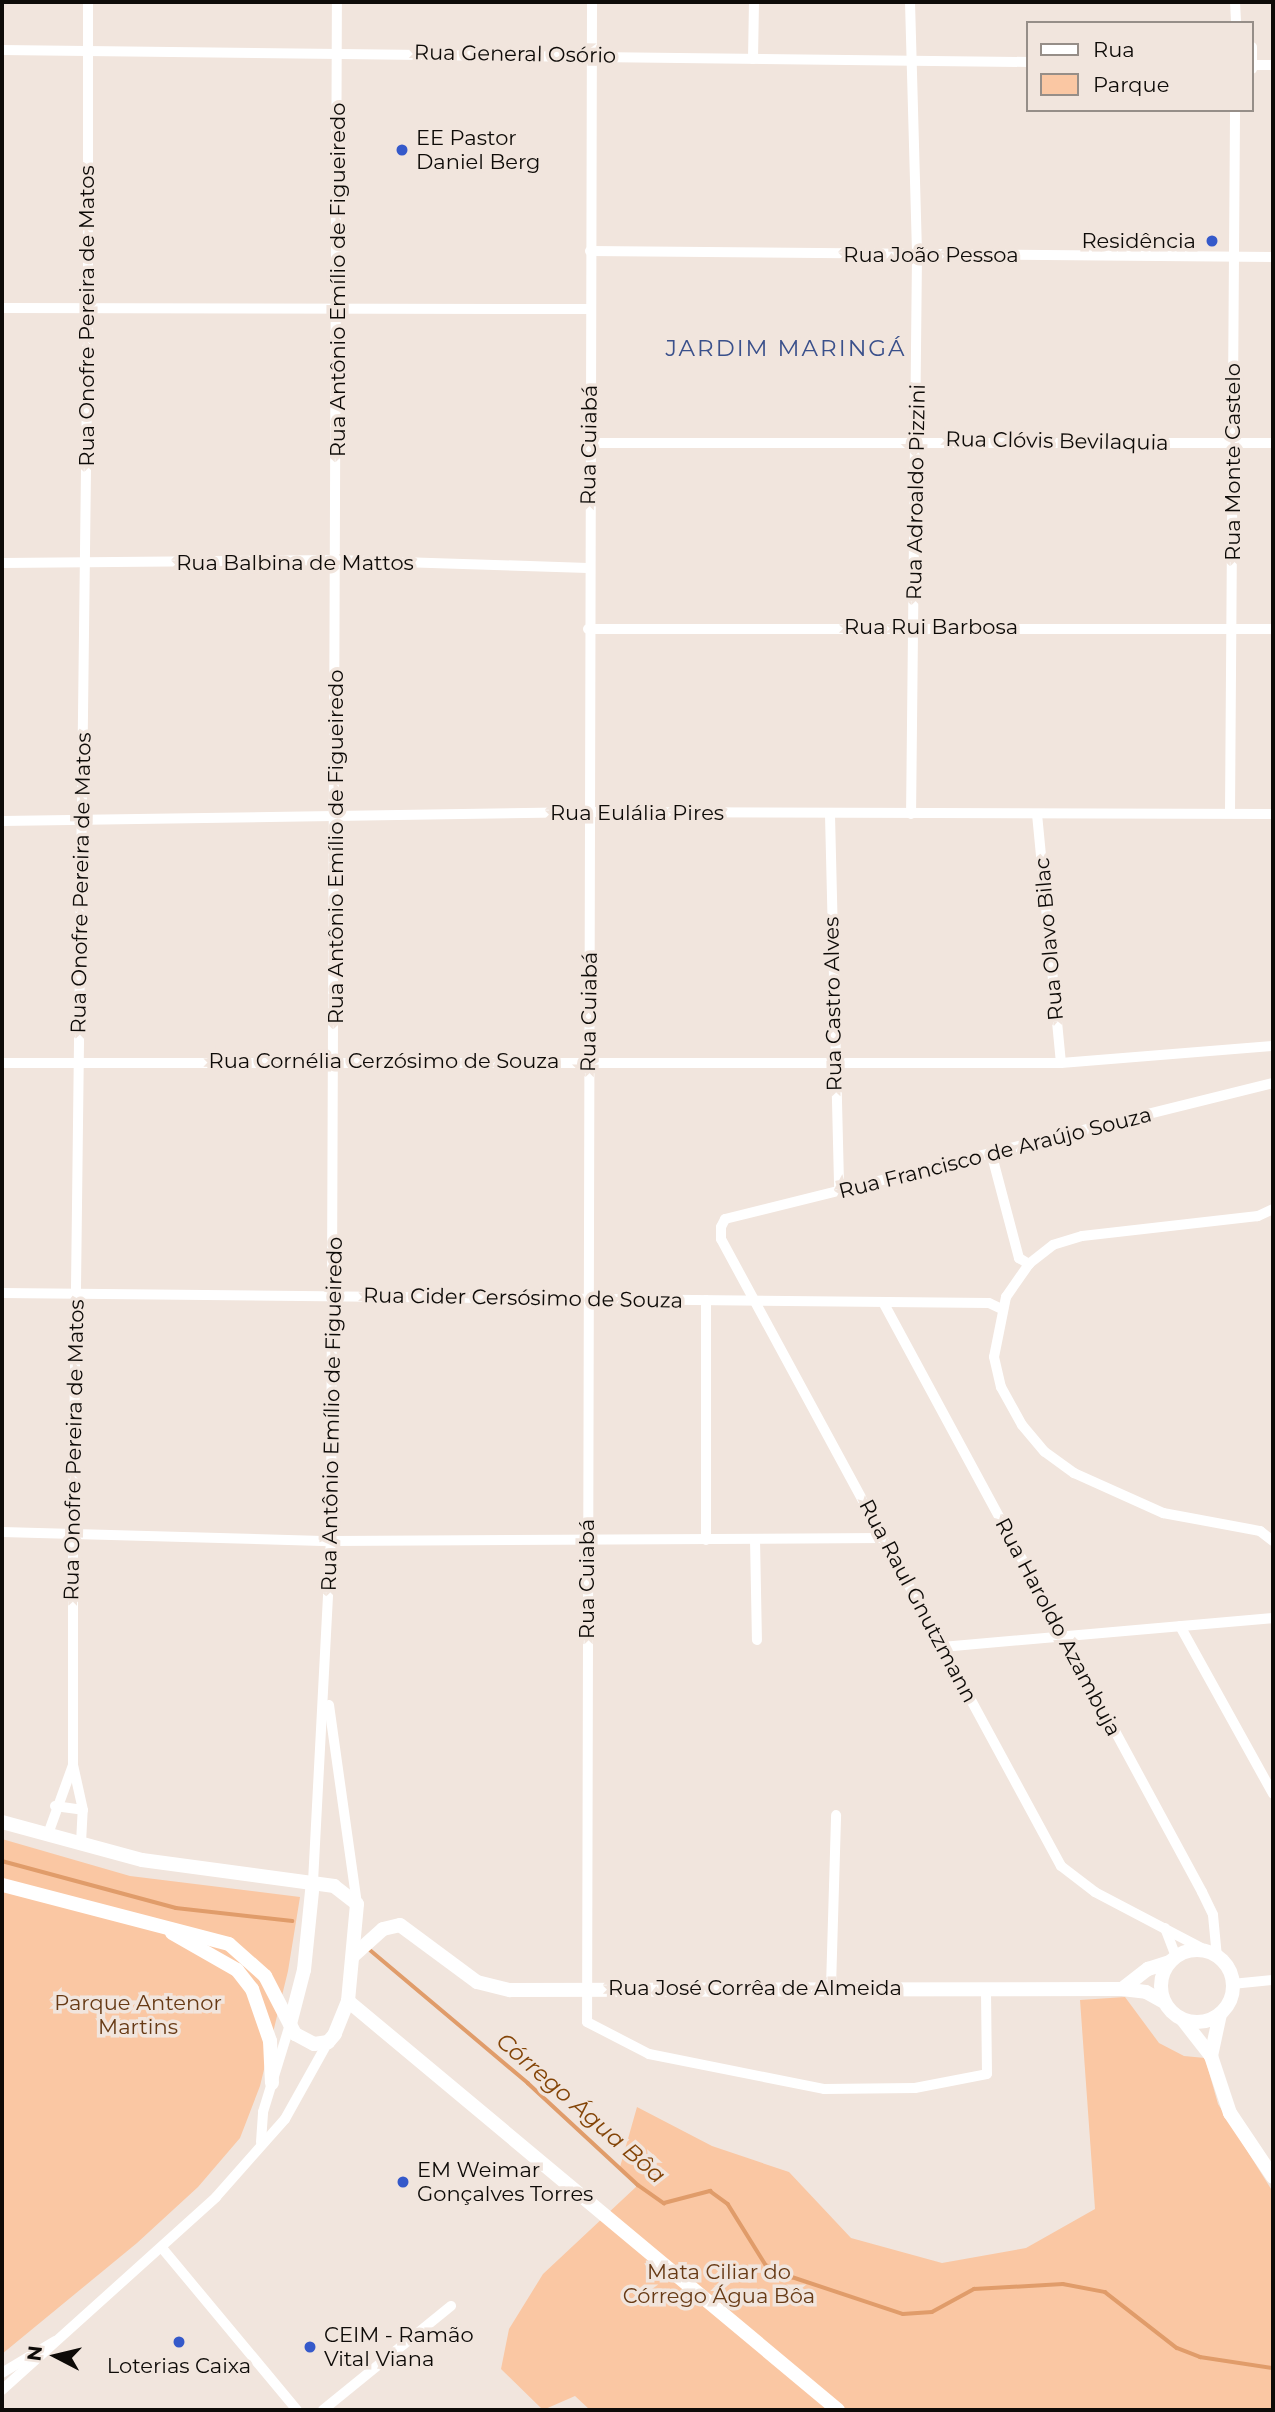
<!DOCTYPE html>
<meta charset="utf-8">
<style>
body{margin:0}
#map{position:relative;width:1275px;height:2412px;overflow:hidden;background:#f1e5dd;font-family:Montserrat,sans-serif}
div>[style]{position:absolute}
.green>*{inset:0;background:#fac7a3}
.stream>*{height:3.5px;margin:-1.75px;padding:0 1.75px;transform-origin:1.75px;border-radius:1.75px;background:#e09c6a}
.minor>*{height:10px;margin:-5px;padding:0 5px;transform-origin:5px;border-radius:5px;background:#fff}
.tertiary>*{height:14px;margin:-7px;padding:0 7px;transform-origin:7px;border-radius:7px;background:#fff}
.tertiary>.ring{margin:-7px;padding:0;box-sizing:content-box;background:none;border:14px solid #fff;border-radius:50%}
.dots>*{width:19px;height:19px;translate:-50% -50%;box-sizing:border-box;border:4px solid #f1e5dd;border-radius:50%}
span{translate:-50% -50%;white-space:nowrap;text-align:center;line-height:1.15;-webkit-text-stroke:7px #f1e5dd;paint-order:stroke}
.street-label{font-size:21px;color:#0e0b08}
.poi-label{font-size:21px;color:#0e0b08}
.left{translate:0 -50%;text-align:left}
.right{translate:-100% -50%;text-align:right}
.park-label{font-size:21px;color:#673a15}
.neighbourhood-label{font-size:23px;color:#3a508b;letter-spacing:2px}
.water-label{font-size:23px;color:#844508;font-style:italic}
.frame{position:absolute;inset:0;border:4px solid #0e0b08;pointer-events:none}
.legend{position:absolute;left:1026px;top:21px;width:228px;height:91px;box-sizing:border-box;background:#f1e5dd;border:2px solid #968e88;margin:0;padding:9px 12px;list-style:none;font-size:21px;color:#0e0b08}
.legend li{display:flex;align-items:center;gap:14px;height:35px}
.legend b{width:35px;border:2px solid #968e88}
.north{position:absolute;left:21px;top:2321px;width:70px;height:70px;-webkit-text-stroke:5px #f1e5dd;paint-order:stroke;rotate:277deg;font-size:19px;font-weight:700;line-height:28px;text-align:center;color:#0e0b08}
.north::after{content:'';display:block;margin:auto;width:24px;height:32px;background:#0e0b08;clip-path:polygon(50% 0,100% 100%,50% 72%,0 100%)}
</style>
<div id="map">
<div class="green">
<i style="clip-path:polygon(2px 1839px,130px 1876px,300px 1897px,288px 1971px,260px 2086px,240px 2138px,198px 2187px,137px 2243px,2px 2354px)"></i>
<i style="clip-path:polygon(1125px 1997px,1159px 2043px,1184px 2056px,1205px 2058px,1218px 2104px,1273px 2192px,1273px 2410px,590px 2410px,575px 2396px,543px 2410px,501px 2369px,509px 2329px,543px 2274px,637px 2186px,620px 2167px,637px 2107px,712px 2146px,789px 2172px,851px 2238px,942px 2263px,1026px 2248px,1095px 2209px,1080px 2000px)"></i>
</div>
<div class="stream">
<i style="left:2px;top:1861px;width:180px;rotate:15.1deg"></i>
<i style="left:176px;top:1908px;width:117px;rotate:6.4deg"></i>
<i style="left:369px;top:1949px;width:208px;rotate:40.1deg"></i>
<i style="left:528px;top:2083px;width:150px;rotate:42.8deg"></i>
<i style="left:638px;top:2185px;width:32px;rotate:35deg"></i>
<i style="left:664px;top:2203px;width:48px;rotate:-14.6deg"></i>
<i style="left:710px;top:2191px;width:22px;rotate:36deg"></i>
<i style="left:728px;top:2204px;width:72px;rotate:58.1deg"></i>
<i style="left:766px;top:2265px;width:29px;rotate:25deg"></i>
<i style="left:792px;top:2277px;width:117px;rotate:18.4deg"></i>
<i style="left:903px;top:2314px;width:29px;rotate:-4deg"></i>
<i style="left:932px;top:2312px;width:48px;rotate:-28.7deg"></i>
<i style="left:974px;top:2289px;width:89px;rotate:-3.2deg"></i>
<i style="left:1063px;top:2284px;width:43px;rotate:10.8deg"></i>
<i style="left:1105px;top:2292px;width:91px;rotate:37.9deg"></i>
<i style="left:1177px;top:2348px;width:25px;rotate:21deg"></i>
<i style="left:1200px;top:2357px;width:74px;rotate:8.6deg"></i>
</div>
<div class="minor">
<i style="left:592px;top:2px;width:2020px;rotate:90.14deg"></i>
<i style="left:587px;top:2022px;width:70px;rotate:27.3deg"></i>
<i style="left:649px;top:2054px;width:178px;rotate:11.3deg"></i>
<i style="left:824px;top:2089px;width:91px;rotate:-0.6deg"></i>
<i style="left:915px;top:2088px;width:73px;rotate:-11deg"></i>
<i style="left:987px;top:2074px;width:85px;rotate:-90.7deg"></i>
<i style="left:910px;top:2px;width:253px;rotate:88.4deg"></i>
<i style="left:917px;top:255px;width:559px;rotate:90.61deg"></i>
<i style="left:1235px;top:2px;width:21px;rotate:87deg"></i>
<i style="left:1252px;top:47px;width:22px;rotate:90deg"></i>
<i style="left:2px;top:50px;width:1026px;rotate:0.67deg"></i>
<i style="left:753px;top:59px;width:57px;rotate:-89deg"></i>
<i style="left:1254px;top:65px;width:19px"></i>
<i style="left:590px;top:251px;width:683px;rotate:0.5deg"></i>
<i style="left:2px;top:308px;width:589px;rotate:0.1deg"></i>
<i style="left:589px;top:443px;width:684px"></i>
<i style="left:2px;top:563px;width:335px;rotate:-0.5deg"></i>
<i style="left:337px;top:560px;width:251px;rotate:1.8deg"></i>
<i style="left:588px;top:629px;width:685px"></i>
<i style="left:1230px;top:813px;width:703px;rotate:-89.59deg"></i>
<i style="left:1037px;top:814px;width:250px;rotate:84.5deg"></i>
<i style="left:830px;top:815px;width:377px;rotate:88.6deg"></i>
<i style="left:2px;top:821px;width:591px;rotate:-0.87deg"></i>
<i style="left:593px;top:812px;width:680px;rotate:0.17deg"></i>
<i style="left:2px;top:1063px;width:1059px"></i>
<i style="left:1061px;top:1063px;width:213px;rotate:-4.6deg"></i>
<i style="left:992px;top:1156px;width:106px;rotate:75.2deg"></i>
<i style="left:1019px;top:1258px;width:12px;rotate:31deg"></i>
<i style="left:1273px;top:1209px;width:17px;rotate:155deg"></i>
<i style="left:1258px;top:1216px;width:177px;rotate:173.5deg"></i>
<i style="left:1082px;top:1236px;width:30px;rotate:163deg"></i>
<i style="left:1053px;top:1245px;width:31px;rotate:142deg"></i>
<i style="left:1029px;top:1264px;width:40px;rotate:124.9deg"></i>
<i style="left:1006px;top:1297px;width:61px;rotate:101.3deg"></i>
<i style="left:994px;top:1357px;width:31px;rotate:77deg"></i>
<i style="left:1001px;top:1387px;width:43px;rotate:61.1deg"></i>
<i style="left:1022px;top:1425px;width:35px;rotate:50deg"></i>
<i style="left:1045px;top:1452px;width:36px;rotate:36deg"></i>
<i style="left:1074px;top:1473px;width:98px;rotate:24.2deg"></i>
<i style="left:1163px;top:1513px;width:99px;rotate:10.5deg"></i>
<i style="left:1260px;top:1531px;width:16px;rotate:38deg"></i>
<i style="left:2px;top:1293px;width:987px;rotate:0.58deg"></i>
<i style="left:989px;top:1303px;width:14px;rotate:25deg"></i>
<i style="left:883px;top:1302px;width:671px;rotate:61.6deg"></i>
<i style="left:1202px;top:1892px;width:25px;rotate:64deg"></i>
<i style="left:1213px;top:1915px;width:42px;rotate:84.6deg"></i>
<i style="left:2px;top:1532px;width:329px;rotate:1.6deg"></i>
<i style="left:331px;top:1541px;width:552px;rotate:-0.31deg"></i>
<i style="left:755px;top:1539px;width:101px;rotate:88.9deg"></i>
<i style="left:706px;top:1540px;width:240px;rotate:-90deg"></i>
<i style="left:1180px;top:1626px;width:192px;rotate:61deg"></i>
<i style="left:942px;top:1647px;width:332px;rotate:-5deg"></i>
<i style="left:329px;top:1705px;width:201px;rotate:82deg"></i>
<i style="left:55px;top:1806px;width:28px;rotate:8deg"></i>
<i style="left:48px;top:1834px;width:73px;rotate:-70.1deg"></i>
<i style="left:81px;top:1843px;width:33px;rotate:-87deg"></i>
<i style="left:83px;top:1810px;width:46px;rotate:-102.5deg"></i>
<i style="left:73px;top:1765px;width:232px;rotate:-90deg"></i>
<i style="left:73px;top:1533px;width:1225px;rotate:-89.3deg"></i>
<i style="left:88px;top:308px;width:306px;rotate:-90deg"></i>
<i style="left:313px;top:1882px;width:341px;rotate:-87deg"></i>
<i style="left:331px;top:1541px;width:1539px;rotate:-89.78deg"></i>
<i style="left:1165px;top:1928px;width:31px;rotate:69deg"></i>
<i style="left:1211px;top:1953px;width:131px;rotate:-152.3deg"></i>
<i style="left:1095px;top:1892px;width:43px;rotate:-142.6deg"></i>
<i style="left:1061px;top:1866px;width:713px;rotate:-118.47deg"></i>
<i style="left:721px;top:1239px;width:12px;rotate:-90deg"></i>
<i style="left:721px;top:1227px;width:9px;rotate:-63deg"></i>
<i style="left:725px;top:1219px;width:565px;rotate:-13.94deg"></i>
<i style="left:1232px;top:1984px;width:41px;rotate:-5.6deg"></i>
<i style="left:831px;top:1987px;width:172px;rotate:-88.3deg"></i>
<i style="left:261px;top:2142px;width:30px;rotate:-86deg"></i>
<i style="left:263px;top:2112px;width:92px;rotate:-72.9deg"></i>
<i style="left:162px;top:2248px;width:211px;rotate:50.2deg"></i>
<i style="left:2px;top:2373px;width:62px;rotate:-31.1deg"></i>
<i style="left:2px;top:2390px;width:288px;rotate:-42deg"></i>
<i style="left:216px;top:2197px;width:104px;rotate:-48.5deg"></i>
<i style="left:285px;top:2119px;width:88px;rotate:-60.8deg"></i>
<i style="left:323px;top:2410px;width:165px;rotate:-39.1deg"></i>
</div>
<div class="tertiary">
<i style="left:2px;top:1822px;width:145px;rotate:15.2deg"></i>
<i style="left:142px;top:1860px;width:194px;rotate:7.7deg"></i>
<i style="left:334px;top:1886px;width:29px;rotate:38deg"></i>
<i style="left:357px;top:1904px;width:97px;rotate:95.3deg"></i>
<i style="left:348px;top:2001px;width:35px;rotate:112deg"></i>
<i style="left:335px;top:2034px;width:11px;rotate:131deg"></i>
<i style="left:328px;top:2042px;width:14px;rotate:172deg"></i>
<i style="left:314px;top:2044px;width:21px;rotate:-152deg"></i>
<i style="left:295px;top:2034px;width:65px;rotate:-117.3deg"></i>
<i style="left:265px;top:1976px;width:48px;rotate:-138.4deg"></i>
<i style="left:229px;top:1944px;width:235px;rotate:-165.4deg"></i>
<i style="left:172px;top:1933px;width:75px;rotate:29.6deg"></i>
<i style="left:237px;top:1970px;width:24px;rotate:52deg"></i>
<i style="left:252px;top:1989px;width:55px;rotate:70.9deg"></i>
<i style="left:270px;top:2041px;width:42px;rotate:87.3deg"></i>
<i class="ring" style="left:1161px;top:1950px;width:58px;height:58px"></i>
<i style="left:353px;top:1956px;width:40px;rotate:-42deg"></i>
<i style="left:383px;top:1929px;width:17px;rotate:-13deg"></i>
<i style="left:400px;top:1925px;width:96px;rotate:36.5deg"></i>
<i style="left:477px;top:1982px;width:34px;rotate:14deg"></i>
<i style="left:510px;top:1990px;width:612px;rotate:-0.09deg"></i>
<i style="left:1122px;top:1989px;width:24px;rotate:7deg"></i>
<i style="left:1146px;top:1992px;width:21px;rotate:29deg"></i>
<i style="left:1122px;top:1989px;width:33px;rotate:-38deg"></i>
<i style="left:1148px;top:1969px;width:23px;rotate:-18deg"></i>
<i style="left:348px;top:2001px;width:638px;rotate:39.85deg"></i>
<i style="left:1183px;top:2020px;width:46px;rotate:52.1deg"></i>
<i style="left:1211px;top:2056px;width:60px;rotate:71.6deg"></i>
<i style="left:1230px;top:2113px;width:77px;rotate:56.1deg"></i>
<i style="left:290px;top:2024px;width:56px;rotate:-75.5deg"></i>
<i style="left:304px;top:1970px;width:88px;rotate:-84.2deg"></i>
<i style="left:1211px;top:2056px;width:43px;rotate:-77.9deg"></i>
</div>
<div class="dots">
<i style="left:402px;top:150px;background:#3559ca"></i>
<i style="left:1212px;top:241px;background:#3559ca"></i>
<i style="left:403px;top:2182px;background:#3559ca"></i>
<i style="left:179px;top:2342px;background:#3559ca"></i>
<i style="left:310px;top:2347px;background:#3559ca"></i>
</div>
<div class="street-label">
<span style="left:515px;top:54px;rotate:1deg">Rua General Osório</span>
<span style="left:931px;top:255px">Rua João Pessoa</span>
<span style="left:338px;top:280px;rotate:-90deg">Rua Antônio Emílio de Figueiredo</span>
<span style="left:87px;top:316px;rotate:-90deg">Rua Onofre Pereira de Matos</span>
<span style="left:1057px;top:441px;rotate:1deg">Rua Clóvis Bevilaquia</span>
<span style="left:589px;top:445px;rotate:-89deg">Rua Cuiabá</span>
<span style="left:1233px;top:462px;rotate:-90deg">Rua Monte Castelo</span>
<span style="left:916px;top:492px;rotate:-89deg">Rua Adroaldo Pizzini</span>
<span style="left:295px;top:563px">Rua Balbina de Mattos</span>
<span style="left:931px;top:627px">Rua Rui Barbosa</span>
<span style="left:637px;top:813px">Rua Eulália Pires</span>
<span style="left:336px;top:847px;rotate:-90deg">Rua Antônio Emílio de Figueiredo</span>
<span style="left:81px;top:883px;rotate:-89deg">Rua Onofre Pereira de Matos</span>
<span style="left:1049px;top:939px;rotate:-95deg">Rua Olavo Bilac</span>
<span style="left:833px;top:1004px;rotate:-91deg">Rua Castro Alves</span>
<span style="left:589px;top:1012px;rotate:-89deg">Rua Cuiabá</span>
<span style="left:384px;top:1061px">Rua Cornélia Cerzósimo de Souza</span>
<span style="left:995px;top:1153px;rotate:-14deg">Rua Francisco de Araújo Souza</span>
<span style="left:523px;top:1298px;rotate:1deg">Rua Cider Cersósimo de Souza</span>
<span style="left:332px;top:1414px;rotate:-89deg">Rua Antônio Emílio de Figueiredo</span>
<span style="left:74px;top:1450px;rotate:-89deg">Rua Onofre Pereira de Matos</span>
<span style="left:587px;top:1579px;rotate:-90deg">Rua Cuiabá</span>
<span style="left:918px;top:1601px;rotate:62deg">Rua Raul Gnutzmann</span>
<span style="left:1058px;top:1627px;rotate:62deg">Rua Haroldo Azambuja</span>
<span style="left:755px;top:1988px">Rua José Corrêa de Almeida</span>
</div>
<div class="poi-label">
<span class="left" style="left:416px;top:150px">EE Pastor<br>Daniel Berg</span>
<span class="right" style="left:1196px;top:241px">Residência</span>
<span class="left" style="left:417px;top:2182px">EM Weimar<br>Gonçalves Torres</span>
<span class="left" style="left:324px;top:2347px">CEIM - Ramão<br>Vital Viana</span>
<span style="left:179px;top:2366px">Loterias Caixa</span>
</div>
<div class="park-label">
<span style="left:138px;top:2015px">Parque Antenor<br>Martins</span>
<span style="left:719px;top:2284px">Mata Ciliar do<br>Córrego Água Bôa</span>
</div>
<div class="neighbourhood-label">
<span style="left:786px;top:348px">JARDIM MARINGÁ</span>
</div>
<div class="water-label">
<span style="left:581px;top:2108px;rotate:41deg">Córrego Água Bôa</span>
</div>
<div class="frame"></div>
<ul class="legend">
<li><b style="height:9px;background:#fff"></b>Rua</li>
<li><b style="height:19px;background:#fac7a3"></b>Parque</li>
</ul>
<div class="north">N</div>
</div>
